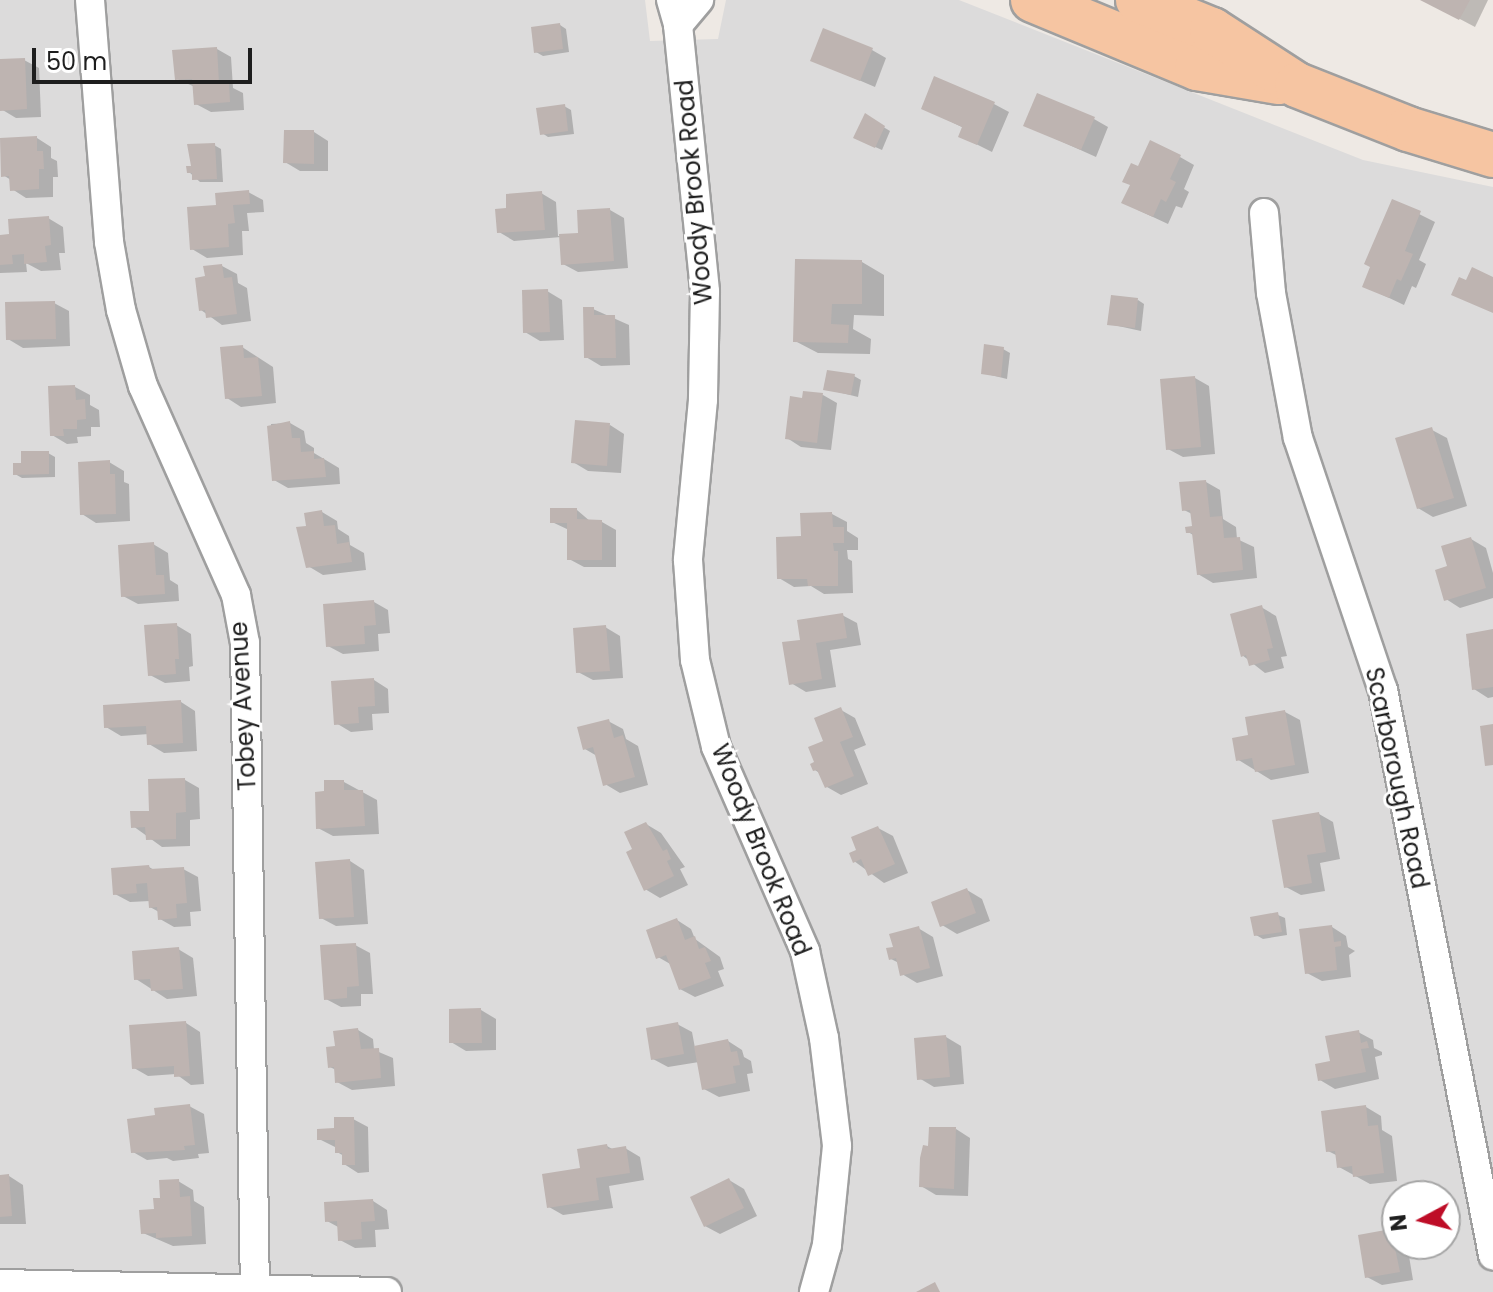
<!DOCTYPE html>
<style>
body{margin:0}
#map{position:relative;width:1493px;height:1292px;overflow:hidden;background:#eee9e4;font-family:Poppins,sans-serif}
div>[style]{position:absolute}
.residential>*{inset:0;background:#dcdbdb}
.shadow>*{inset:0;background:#0003}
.building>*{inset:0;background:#beb4b1}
.roads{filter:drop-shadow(2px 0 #9f9f9f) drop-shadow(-2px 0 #9f9f9f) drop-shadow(0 2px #9f9f9f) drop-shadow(0 -2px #9f9f9f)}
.street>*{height:28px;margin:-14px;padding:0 14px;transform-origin:14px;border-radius:14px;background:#fff}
.primary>*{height:44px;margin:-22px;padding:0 22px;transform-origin:22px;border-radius:22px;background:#f6c5a2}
span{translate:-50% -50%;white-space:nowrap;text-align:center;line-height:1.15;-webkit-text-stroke:6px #fff;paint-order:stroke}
.street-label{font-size:24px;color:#1e1e1e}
.north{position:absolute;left:1381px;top:1180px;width:80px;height:80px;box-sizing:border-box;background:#fff;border:2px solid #a5a5a5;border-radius:50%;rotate:263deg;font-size:22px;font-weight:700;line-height:32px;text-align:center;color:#1e1e1e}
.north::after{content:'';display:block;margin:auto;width:28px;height:36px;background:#be0d27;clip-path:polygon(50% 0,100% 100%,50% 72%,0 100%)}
.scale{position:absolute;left:32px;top:48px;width:220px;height:36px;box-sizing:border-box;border:4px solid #1e1e1e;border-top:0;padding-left:10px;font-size:24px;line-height:28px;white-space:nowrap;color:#1e1e1e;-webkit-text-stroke:6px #fff;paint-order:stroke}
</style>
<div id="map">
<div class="residential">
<i style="clip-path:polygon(evenodd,0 0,645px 0,650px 41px,718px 39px,726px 0,959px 0,1363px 160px,1493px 187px,1493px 1292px,0 1292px,0 0,1397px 1196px,1445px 1196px,1445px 1244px,1397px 1244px,1397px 1196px)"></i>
</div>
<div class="shadow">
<i style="clip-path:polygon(1424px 0,1488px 0,1475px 27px)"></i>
<i style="clip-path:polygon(560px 25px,566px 29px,569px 52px,543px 56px,536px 52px)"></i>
<i style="clip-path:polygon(217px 49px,231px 57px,233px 88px,243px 93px,244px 110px,211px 112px,196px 104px,195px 87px,177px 79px)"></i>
<i style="clip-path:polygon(872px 50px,886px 58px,875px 87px,812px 60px)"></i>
<i style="clip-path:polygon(24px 60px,39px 68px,41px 117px,16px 118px,1px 109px,0 61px)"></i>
<i style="clip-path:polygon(994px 104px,1009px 112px,992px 152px,960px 136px,964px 128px,923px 108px)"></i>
<i style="clip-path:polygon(564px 106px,571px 110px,574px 134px,548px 137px,542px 133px)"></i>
<i style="clip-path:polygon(865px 116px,890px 131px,882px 150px,862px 141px)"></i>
<i style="clip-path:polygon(1094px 119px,1108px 127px,1096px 157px,1025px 125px)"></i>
<i style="clip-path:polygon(314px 132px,328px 141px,328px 171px,300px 171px,285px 162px)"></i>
<i style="clip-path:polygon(37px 138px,51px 147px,51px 158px,57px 161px,58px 177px,53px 177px,53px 197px,26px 198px,12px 189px,11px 180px,3px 175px)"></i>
<i style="clip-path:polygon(214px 145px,221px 149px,223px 182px,200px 182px,189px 172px)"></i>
<i style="clip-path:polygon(1180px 157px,1194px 165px,1184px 189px,1189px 192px,1182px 208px,1176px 206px,1168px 224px,1138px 210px,1139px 169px)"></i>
<i style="clip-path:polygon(248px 192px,263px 200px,264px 212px,247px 213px,249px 231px,242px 231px,243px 255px,207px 258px,192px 249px,218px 206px)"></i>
<i style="clip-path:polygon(541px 193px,556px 202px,558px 236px,580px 235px,610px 210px,624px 218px,628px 268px,578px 272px,563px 264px,561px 237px,514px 241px,499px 232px,509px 210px)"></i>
<i style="clip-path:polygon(1393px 201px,1435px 222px,1419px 260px,1426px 264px,1416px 288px,1412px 286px,1404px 305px,1364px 286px)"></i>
<i style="clip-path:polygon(48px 218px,63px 227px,65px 253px,59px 253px,61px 270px,41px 271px,26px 263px,27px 272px,0 273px,0 237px,11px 236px)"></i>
<i style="clip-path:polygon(862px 262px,884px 275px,884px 316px,854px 315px,853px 329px,871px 339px,870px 354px,818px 353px,795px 341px)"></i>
<i style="clip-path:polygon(222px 266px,237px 274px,238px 283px,247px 288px,251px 321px,222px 325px,201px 310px,208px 278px)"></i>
<i style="clip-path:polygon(547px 291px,562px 300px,564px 340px,540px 341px,525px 332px)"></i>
<i style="clip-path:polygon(1138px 300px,1144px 304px,1141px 331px,1109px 324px)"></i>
<i style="clip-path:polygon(54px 303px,69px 311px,70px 346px,23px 348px,8px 339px)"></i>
<i style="clip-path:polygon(593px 309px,629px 325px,630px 365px,601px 366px,586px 357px)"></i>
<i style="clip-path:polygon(242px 347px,273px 367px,276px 403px,241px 407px,227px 398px)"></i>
<i style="clip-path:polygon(1003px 349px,1010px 353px,1007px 379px,983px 373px)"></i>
<i style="clip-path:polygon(854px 376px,861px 380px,858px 397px,826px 389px)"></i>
<i style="clip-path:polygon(1195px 378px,1209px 386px,1215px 454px,1183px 457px,1168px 449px)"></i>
<i style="clip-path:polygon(75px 387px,90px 395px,90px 405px,99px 410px,100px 427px,91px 427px,91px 436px,77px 437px,78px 443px,67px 444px,52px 435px)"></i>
<i style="clip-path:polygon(823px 395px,837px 403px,831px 450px,801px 447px,787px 438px,804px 400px)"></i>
<i style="clip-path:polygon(290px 423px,304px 431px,306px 443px,314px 448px,314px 453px,339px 468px,340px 484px,288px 488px,274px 480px,271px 424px)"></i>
<i style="clip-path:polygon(610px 425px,624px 434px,621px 473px,588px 471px,573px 462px)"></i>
<i style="clip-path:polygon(1432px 430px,1447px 438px,1467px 506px,1433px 517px,1418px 508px)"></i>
<i style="clip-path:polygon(48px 453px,55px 457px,55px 477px,22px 478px,15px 474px)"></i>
<i style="clip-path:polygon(109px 462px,124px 471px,124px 482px,129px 484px,130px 521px,96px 523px,82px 514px)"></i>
<i style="clip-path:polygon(1206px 482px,1220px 490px,1223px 519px,1236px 527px,1237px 539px,1254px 547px,1257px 578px,1213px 583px,1198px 574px,1195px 536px,1188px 532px,1194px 528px,1192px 514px,1184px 510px)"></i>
<i style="clip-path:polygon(577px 510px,591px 522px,602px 522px,616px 530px,616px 567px,584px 567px,569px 559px,569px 530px,552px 522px)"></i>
<i style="clip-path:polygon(322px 512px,337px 521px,338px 529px,349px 536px,350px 545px,364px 553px,366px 570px,323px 575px,308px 566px,308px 528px)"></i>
<i style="clip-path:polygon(832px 514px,847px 522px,847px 531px,858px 538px,858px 550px,847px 550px,848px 559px,852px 561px,853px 593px,824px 594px,811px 586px,794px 587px,779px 578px)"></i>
<i style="clip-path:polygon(1471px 539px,1486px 548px,1493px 573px,1493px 598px,1460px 608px,1446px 599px,1449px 568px)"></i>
<i style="clip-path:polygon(153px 544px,168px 553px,170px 580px,178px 585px,179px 601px,138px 604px,123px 596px)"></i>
<i style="clip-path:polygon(374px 602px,388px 610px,390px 633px,378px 634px,379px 651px,343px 654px,328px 646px)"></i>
<i style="clip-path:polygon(1261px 607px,1276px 616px,1287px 656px,1281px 657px,1284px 668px,1265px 673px,1242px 655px)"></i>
<i style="clip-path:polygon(842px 615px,857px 623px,861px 645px,830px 650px,836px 687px,806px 692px,791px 683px,802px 641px)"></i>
<i style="clip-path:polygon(176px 625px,191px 634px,193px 666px,189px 667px,190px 681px,165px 683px,150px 675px)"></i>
<i style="clip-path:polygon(605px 627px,620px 636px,623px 678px,593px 680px,578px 672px)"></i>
<i style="clip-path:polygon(1493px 631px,1493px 697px,1488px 698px,1474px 689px,1469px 663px,1473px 662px)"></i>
<i style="clip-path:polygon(374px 680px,388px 689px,389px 713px,372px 714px,373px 730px,351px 732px,336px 723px)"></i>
<i style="clip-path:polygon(181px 702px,195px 711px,197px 751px,164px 753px,149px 744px,149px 734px,121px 736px,106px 727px)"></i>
<i style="clip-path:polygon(841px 710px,855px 718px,866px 745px,854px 750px,868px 784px,841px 795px,827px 787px,821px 774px,815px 770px)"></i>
<i style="clip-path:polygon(1285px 712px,1300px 720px,1309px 773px,1271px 780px,1237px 759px,1250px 737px)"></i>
<i style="clip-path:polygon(608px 721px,623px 729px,626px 739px,638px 746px,648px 785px,620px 793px,605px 784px,597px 756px,585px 749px)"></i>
<i style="clip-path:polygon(185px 780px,199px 788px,200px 819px,190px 820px,190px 846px,162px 847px,133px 826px)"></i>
<i style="clip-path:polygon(344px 782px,377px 800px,379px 834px,333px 836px,318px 828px)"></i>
<i style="clip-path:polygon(1319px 814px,1333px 822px,1340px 859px,1320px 863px,1325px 891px,1301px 895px,1286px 887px)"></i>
<i style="clip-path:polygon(646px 824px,661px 833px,685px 867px,680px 869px,688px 885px,660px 898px,645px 889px,635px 850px)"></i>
<i style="clip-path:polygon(878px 828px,893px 836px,908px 873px,884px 883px,854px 861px)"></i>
<i style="clip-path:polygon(350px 861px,364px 870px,368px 924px,336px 926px,321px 918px)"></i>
<i style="clip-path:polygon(149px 867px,156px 871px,183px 869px,198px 877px,201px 911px,190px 912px,191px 926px,174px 927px,160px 919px,159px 912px,150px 907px,150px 901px,130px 902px,115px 894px)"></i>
<i style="clip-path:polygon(967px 890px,982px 899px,990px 921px,957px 934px,942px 925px)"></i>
<i style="clip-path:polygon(1278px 915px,1285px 918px,1287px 935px,1263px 939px,1256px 935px)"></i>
<i style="clip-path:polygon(677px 920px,691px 929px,695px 939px,720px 957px,724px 969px,718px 971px,724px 986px,695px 997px,680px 989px,672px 965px,658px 957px)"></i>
<i style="clip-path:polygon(1332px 927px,1346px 936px,1348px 947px,1355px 951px,1349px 955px,1351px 977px,1322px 981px,1307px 973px)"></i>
<i style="clip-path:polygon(918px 928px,933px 937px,943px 976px,917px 983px,902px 974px,899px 963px,891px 959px)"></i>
<i style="clip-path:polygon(355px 945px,370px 953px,373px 994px,361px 994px,361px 1006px,341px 1007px,326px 999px)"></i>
<i style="clip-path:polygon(178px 949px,193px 958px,197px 996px,167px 999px,136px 979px)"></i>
<i style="clip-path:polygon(481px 1010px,496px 1019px,496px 1050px,466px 1051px,451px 1042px)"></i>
<i style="clip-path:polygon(186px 1023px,200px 1032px,204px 1084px,191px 1085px,176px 1074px,148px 1076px,134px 1068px)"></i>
<i style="clip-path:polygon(677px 1024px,692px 1032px,695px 1048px,728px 1041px,742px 1050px,744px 1057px,751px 1061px,753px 1073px,747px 1074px,750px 1091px,719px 1097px,704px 1089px,699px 1062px,668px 1067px,653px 1059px)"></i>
<i style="clip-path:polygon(358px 1030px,373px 1039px,374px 1050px,393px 1058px,395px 1086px,352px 1090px,337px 1082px,336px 1070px,330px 1067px,337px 1048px)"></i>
<i style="clip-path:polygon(1358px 1032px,1373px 1040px,1374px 1048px,1382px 1052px,1382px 1055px,1375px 1057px,1379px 1079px,1335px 1089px,1320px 1080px)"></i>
<i style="clip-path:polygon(946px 1037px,961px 1046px,964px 1084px,934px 1087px,919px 1078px)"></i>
<i style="clip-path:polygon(189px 1106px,204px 1114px,209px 1153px,198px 1154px,199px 1158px,173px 1161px,167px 1158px,147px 1160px,133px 1152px,157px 1117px)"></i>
<i style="clip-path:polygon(1366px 1107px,1381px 1116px,1382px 1130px,1392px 1136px,1397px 1181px,1370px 1184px,1339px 1167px,1338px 1156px,1328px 1151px)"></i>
<i style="clip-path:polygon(353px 1119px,368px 1127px,369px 1172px,358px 1173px,344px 1164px,344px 1156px,337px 1152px,337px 1148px,319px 1139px)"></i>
<i style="clip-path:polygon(956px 1129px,970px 1138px,968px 1196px,936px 1195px,921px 1186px)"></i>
<i style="clip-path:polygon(607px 1146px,614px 1150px,625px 1148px,640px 1157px,644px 1180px,609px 1186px,613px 1208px,563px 1215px,549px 1207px)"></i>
<i style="clip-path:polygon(9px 1176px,23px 1185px,26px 1224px,0 1224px,0 1177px)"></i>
<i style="clip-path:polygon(729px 1180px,744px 1189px,757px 1216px,720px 1234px,705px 1226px)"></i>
<i style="clip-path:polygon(178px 1181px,193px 1190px,194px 1201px,204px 1207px,206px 1244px,173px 1246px,143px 1233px,162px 1200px)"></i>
<i style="clip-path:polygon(373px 1201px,387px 1210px,389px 1229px,375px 1230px,376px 1247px,355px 1248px,340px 1240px,340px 1228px,327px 1221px)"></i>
<i style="clip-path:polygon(1391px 1231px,1397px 1234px,1397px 1244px,1407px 1244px,1413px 1280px,1382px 1285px,1367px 1277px)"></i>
</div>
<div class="building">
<i style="clip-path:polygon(1420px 0,1470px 0,1459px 20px)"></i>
<i style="clip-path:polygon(560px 23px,563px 49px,534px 53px,531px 27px)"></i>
<i style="clip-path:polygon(823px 28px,873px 48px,860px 81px,810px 61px)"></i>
<i style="clip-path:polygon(217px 47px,219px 83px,229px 83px,230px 102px,194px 105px,192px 79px,175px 80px,172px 50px)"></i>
<i style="clip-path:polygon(25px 58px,27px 109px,0 111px,0 59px)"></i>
<i style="clip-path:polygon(934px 76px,995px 102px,977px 145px,958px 137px,962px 127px,921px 109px)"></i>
<i style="clip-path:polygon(1037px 93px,1095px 117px,1081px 150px,1023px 126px)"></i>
<i style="clip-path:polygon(565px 104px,568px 131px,540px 135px,536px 108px)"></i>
<i style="clip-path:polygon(865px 113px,885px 126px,875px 148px,853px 138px)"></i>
<i style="clip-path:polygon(284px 130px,314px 130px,314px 164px,283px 163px)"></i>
<i style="clip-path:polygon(37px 136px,37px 151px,43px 151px,44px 169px,39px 169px,39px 189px,10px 191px,9px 176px,1px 177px,0 138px)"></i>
<i style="clip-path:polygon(1150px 140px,1181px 155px,1170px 179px,1176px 182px,1166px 202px,1161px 199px,1153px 217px,1121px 203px,1130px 185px,1122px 182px,1131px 163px,1138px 166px)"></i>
<i style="clip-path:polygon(215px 143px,217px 179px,192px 180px,192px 173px,187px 173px,186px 166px,191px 166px,187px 144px)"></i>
<i style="clip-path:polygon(249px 190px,250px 204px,233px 205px,235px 223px,228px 224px,229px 247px,190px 250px,187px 207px,216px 205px,215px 193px)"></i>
<i style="clip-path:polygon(542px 191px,545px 230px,497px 233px,495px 209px,506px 208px,506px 194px)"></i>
<i style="clip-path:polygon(1392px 199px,1421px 211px,1405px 251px,1413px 254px,1401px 281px,1397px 279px,1389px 298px,1362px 287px,1370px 267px,1364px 264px)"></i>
<i style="clip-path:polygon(610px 208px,614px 261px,561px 265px,559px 234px,578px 233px,577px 210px)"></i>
<i style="clip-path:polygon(49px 216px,51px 245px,45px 246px,47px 262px,24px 264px,24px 254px,12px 255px,13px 264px,0 265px,0 235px,9px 234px,8px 219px)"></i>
<i style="clip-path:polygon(795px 259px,862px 260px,862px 304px,832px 304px,831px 324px,849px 325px,848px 343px,793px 342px)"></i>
<i style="clip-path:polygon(222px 264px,224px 278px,232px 277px,237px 314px,206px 318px,205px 310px,199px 311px,195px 278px,205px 276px,203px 266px)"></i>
<i style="clip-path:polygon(1472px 267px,1493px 277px,1493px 313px,1451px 295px,1459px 277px,1466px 280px)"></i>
<i style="clip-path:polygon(548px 289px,550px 332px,523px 333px,522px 290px)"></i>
<i style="clip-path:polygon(1111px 295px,1138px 298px,1135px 328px,1107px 325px)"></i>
<i style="clip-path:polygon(55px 301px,56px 339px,6px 340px,5px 302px)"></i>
<i style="clip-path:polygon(583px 307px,594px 307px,594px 315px,615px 315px,616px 358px,584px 358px)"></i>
<i style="clip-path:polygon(984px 344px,1004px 347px,1001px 377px,981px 374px)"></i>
<i style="clip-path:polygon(243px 345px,244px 358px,258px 357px,262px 396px,225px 399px,220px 347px)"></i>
<i style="clip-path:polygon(827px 370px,855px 374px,851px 395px,823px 390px)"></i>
<i style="clip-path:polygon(1195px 376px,1201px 447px,1166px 450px,1160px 379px)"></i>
<i style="clip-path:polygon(75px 385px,76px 400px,85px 399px,86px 419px,77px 420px,77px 429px,63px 429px,64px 436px,50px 436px,48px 386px)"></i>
<i style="clip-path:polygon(803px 391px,823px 393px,817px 443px,785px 439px,790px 396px,802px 398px)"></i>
<i style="clip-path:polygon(575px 420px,610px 423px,607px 466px,571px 463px)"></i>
<i style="clip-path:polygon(290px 421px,292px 438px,300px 438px,301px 452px,314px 451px,314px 459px,324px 458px,326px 477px,272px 481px,267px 426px)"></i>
<i style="clip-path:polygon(1432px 427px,1454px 498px,1417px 509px,1395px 438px)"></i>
<i style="clip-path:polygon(21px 451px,49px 451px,49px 474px,13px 475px,13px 463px,21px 463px)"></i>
<i style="clip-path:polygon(110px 460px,110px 474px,115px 474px,116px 514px,80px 515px,78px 462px)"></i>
<i style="clip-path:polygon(1206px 480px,1210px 517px,1222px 516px,1224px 538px,1240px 537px,1243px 570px,1197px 575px,1192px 533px,1186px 533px,1185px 527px,1192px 526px,1190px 510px,1182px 511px,1179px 482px)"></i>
<i style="clip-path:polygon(550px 508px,577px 508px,577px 519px,602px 520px,602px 560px,567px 560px,567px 523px,550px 523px)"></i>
<i style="clip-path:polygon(322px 510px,324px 526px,335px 525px,337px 544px,349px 542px,352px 562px,306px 568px,296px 527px,306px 526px,304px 513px)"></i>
<i style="clip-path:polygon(832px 512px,833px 527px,844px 527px,844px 543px,833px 543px,834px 551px,838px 551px,838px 586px,808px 586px,807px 579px,777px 579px,776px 537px,801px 536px,800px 513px)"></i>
<i style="clip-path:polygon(1471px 537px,1486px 588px,1444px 601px,1435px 570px,1447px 566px,1441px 546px)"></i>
<i style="clip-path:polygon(154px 542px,156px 575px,164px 575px,165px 594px,121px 597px,118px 545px)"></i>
<i style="clip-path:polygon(374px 600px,376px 625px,364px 626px,365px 644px,326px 647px,323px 604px)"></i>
<i style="clip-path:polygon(1262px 605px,1273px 648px,1267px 649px,1270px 660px,1249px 666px,1246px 655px,1241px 657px,1230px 614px)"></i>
<i style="clip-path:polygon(843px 613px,847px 638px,816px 643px,822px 679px,789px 685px,782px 642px,800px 640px,797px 620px)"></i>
<i style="clip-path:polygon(177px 623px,179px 659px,175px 659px,176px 674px,148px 676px,144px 625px)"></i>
<i style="clip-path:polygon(606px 625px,610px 671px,576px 673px,573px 628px)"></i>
<i style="clip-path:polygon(1493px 629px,1493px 687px,1472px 690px,1466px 634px)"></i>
<i style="clip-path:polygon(374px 678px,375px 706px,358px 707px,359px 723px,334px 725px,331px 681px)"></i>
<i style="clip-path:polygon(181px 700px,183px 743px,147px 745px,146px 726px,104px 728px,103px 705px)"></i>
<i style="clip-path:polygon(841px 707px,853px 737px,840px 742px,854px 776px,825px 788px,817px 770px,813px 771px,810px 764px,814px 762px,808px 747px,823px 741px,814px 718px)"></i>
<i style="clip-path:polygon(1285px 710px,1295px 765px,1255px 772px,1252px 758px,1236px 761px,1232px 738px,1248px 735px,1245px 717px)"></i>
<i style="clip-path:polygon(609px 719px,614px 738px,623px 735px,635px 777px,603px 786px,593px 747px,583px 750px,577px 727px)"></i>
<i style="clip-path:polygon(1493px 724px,1493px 765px,1485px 766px,1480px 726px)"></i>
<i style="clip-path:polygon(185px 778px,186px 812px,176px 813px,176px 839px,146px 840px,145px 827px,131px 828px,130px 811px,149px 811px,148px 779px)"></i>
<i style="clip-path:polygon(324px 780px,344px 780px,344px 790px,363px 790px,365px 826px,316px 829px,315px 792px,324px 791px)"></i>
<i style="clip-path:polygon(1319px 812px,1326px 852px,1307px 855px,1312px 883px,1284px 888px,1272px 820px)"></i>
<i style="clip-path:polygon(646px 822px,663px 851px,667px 849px,671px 859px,667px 861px,674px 876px,644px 891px,626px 852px,632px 849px,624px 832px)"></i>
<i style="clip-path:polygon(878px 826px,895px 864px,868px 876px,861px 859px,853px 863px,849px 853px,856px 850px,851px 837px)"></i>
<i style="clip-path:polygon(350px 859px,354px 917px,319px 919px,315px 862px)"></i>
<i style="clip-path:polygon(149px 865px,150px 869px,184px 867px,187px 903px,176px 904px,177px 918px,158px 920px,157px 907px,149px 908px,147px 883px,136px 884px,137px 893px,113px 895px,111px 868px)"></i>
<i style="clip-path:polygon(967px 888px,976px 913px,940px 927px,931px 902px)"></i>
<i style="clip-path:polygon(1278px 912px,1282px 932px,1254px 936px,1250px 917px)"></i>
<i style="clip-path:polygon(677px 918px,685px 940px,695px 936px,699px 949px,705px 947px,711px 961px,705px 963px,711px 978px,679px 990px,666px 955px,656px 959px,646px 930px)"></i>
<i style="clip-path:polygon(1332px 925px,1334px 942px,1341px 941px,1341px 946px,1335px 947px,1337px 970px,1305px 974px,1299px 929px)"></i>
<i style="clip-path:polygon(919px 926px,930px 968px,900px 976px,896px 958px,889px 960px,886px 948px,893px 947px,889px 934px)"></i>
<i style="clip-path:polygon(356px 943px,359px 986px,347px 987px,347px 998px,324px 1000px,320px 945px)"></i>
<i style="clip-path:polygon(179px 947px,183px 989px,151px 991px,150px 979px,134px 980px,132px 951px)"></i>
<i style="clip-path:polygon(481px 1008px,482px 1043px,449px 1043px,449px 1009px)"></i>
<i style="clip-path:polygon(186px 1021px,190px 1076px,174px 1077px,174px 1066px,132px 1069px,129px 1025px)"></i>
<i style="clip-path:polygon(678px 1022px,684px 1054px,651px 1060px,646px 1028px)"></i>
<i style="clip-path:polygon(358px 1028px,361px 1049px,379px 1048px,381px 1078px,335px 1083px,334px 1067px,328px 1068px,326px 1047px,335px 1046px,333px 1031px)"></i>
<i style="clip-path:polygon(1359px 1030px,1361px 1043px,1367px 1041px,1369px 1048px,1361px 1049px,1366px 1072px,1318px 1081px,1315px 1064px,1330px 1061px,1325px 1036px)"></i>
<i style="clip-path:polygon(946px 1035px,950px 1077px,917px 1080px,914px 1038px)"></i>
<i style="clip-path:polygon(728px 1039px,731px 1052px,737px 1051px,740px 1065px,733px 1066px,736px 1083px,702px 1090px,694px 1046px)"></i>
<i style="clip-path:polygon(190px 1104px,195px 1145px,184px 1146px,185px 1150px,131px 1153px,127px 1119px,155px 1115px,154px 1108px)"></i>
<i style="clip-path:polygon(1366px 1105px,1368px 1126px,1378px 1125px,1384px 1173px,1353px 1177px,1352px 1166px,1337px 1168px,1335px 1151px,1326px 1152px,1321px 1111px)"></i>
<i style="clip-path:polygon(334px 1117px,354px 1117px,355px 1165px,342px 1165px,342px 1153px,335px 1153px,335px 1140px,317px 1140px,317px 1129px,334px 1128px)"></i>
<i style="clip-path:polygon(929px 1127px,956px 1127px,954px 1189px,919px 1187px,920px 1158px,923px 1145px,928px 1146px)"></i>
<i style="clip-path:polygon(607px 1144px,608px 1149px,626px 1146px,630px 1173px,596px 1178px,599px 1200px,547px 1208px,542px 1174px,580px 1168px,577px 1149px)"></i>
<i style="clip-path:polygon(9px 1174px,12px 1216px,0 1217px,0 1175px)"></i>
<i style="clip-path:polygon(729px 1178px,744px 1208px,704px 1227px,690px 1197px)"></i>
<i style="clip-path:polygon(179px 1179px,180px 1197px,190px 1196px,192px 1236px,156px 1238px,156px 1233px,141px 1234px,139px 1210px,154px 1209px,153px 1198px,160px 1198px,159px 1180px)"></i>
<i style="clip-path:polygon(373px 1199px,375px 1221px,361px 1222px,362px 1239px,338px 1241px,337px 1221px,325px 1222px,324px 1202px)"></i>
<i style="clip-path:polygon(1391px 1229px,1400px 1272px,1365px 1278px,1358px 1235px)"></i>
<i style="clip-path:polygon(935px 1282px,940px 1292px,916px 1292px)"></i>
</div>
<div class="roads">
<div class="street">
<i style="left:90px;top:0;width:243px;rotate:85.5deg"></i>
<i style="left:109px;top:242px;width:69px;rotate:80deg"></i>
<i style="left:121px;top:310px;width:79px;rotate:73.9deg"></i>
<i style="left:143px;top:386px;width:229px;rotate:66deg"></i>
<i style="left:236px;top:595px;width:49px;rotate:79.4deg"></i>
<i style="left:245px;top:643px;width:649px;rotate:89.12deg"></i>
<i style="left:671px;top:0;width:26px;rotate:74deg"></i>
<i style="left:678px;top:25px;width:268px;rotate:84.2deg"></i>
<i style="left:705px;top:292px;width:108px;rotate:91.1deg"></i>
<i style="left:703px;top:400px;width:161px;rotate:95.4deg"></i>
<i style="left:688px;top:560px;width:100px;rotate:86deg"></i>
<i style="left:695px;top:660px;width:89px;rotate:76.4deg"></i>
<i style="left:716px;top:747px;width:223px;rotate:66.4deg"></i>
<i style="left:805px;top:951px;width:89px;rotate:77.7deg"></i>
<i style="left:824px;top:1038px;width:109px;rotate:83.1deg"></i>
<i style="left:837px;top:1146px;width:100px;rotate:95.8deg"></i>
<i style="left:827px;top:1245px;width:49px;rotate:105.5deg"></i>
<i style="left:678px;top:25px;width:33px;rotate:-50deg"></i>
<i style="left:1264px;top:213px;width:80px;rotate:85deg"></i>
<i style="left:1271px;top:293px;width:147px;rotate:79.5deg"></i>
<i style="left:1298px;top:438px;width:266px;rotate:71.4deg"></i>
<i style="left:1383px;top:690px;width:576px;rotate:78.98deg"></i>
<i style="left:0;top:1284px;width:387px;rotate:1.2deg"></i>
</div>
<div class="primary">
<i style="left:1033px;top:0;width:178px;rotate:22.5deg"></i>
<i style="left:1197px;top:68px;width:83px;rotate:9.7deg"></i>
<i style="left:1138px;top:0;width:80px;rotate:22.1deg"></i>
<i style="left:1212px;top:30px;width:101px;rotate:32.9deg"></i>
<i style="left:1297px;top:85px;width:119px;rotate:21.6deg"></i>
<i style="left:1408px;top:129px;width:89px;rotate:17deg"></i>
</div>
</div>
<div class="street-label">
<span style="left:694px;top:192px;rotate:-95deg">Woody Brook Road</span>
<span style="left:243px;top:706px;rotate:-93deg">Tobey Avenue</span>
<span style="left:1397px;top:778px;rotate:78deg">Scarborough Road</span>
<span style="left:761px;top:850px;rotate:68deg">Woody Brook Road</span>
</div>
<div class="north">N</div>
<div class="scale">50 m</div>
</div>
